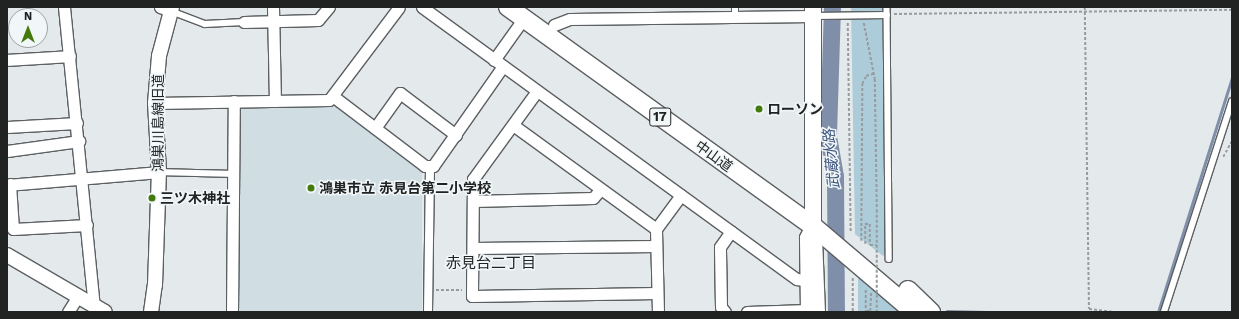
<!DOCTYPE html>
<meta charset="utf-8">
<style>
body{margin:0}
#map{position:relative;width:1239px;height:319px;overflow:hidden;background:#e4e9eb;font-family:"Work Sans","Noto Sans JP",sans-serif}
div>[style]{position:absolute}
.built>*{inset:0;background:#d0dde3}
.green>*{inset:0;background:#adccd9}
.stream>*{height:3px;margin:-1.5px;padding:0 1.5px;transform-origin:1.5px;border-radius:1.5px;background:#808fa9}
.river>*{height:17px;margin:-8.5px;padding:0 8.5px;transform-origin:8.5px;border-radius:8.5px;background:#808fa9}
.path>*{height:1.5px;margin-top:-0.75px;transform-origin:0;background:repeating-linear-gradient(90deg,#979b9c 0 3px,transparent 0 5px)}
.roads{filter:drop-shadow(1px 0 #5c6062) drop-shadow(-1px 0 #5c6062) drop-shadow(0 1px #5c6062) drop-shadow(0 -1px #5c6062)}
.service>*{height:5.5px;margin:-2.75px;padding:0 2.75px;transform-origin:2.75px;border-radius:2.75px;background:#fff}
.pedestrian>*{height:8px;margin:-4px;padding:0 4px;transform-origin:4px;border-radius:4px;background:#fff}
.minor>*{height:11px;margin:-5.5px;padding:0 5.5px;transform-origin:5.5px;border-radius:5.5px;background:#fff}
.tertiary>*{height:14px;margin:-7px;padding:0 7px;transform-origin:7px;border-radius:7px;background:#fff}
.secondary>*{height:16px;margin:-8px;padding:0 8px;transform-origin:8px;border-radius:8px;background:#fff}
.trunk>*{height:18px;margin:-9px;padding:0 9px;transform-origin:9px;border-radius:9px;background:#fff}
.path-bridge>*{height:1.5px;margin-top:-0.75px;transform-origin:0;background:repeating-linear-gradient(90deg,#979b9c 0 3px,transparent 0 5px)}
.dots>*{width:11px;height:11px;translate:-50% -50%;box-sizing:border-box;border:2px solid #f1f6f8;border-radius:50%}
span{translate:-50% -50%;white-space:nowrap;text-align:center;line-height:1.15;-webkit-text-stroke:3px #f1f6f8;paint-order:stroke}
.shield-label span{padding:1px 3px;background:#f1f6f8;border:1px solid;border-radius:3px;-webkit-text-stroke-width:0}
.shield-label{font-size:13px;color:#212323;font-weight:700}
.poi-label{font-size:14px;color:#212323;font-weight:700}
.left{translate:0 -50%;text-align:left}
.street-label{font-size:14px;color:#212323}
.water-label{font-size:15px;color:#3f557e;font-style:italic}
.neighbourhood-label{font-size:15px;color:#212323}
.frame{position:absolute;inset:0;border:8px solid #212323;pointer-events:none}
.north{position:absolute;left:8px;top:8px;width:40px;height:40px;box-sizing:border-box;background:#f1f6f8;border:1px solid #9ea2a3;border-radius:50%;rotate:0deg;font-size:11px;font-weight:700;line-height:16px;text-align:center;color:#212323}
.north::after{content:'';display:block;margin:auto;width:14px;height:18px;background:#447a0b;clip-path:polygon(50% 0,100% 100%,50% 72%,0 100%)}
</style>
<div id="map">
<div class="built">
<i style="clip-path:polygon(334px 105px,422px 169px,422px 312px,236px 312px,237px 109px,241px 106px)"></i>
</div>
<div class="green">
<i style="clip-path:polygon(851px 7px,883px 7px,886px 252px,883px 256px,855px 234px)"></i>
<i style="clip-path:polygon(858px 275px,902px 312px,858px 312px)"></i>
</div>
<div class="stream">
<i style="left:947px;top:311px;width:40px;rotate:1.4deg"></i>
<i style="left:1158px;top:312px;width:246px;rotate:-72.5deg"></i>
</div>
<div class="river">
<i style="left:832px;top:7px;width:129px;rotate:91.8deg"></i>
<i style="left:828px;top:136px;width:41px;rotate:80.1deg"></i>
<i style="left:835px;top:176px;width:136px;rotate:89.6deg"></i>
</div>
<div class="path">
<i style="left:1085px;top:7px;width:302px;rotate:89.2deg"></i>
<i style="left:1089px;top:309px;width:23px;rotate:7deg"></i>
<i style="left:894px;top:14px;width:338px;rotate:-0.7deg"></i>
<i style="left:848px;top:23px;width:210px;rotate:89.2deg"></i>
<i style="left:864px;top:23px;width:57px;rotate:78.9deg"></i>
<i style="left:875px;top:79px;width:131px;rotate:89.1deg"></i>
<i style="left:1223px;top:157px;width:18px;rotate:-61deg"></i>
<i style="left:861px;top:241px;width:157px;rotate:-89.6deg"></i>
<i style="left:862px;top:84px;width:9px;rotate:-63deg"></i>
<i style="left:866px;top:76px;width:9px;rotate:-18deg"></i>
<i style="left:865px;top:244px;width:20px;rotate:-90deg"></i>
<i style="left:865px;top:224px;width:5px"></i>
<i style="left:870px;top:224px;width:21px;rotate:90deg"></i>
<i style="left:870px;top:245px;width:6px"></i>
<i style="left:853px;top:278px;width:34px;rotate:90deg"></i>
<i style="left:436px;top:290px;width:26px"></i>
<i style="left:866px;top:290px;width:21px;rotate:90deg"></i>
<i style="left:866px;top:311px;width:4px"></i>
<i style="left:870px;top:311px;width:18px;rotate:-87deg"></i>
</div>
<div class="roads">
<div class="service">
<i style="left:887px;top:7px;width:252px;rotate:89.5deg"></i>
<i style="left:171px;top:11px;width:36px;rotate:21deg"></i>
<i style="left:205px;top:24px;width:39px;rotate:-3deg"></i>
<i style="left:815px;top:16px;width:72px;rotate:-0.8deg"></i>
<i style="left:735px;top:17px;width:10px;rotate:-90deg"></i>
<i style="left:159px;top:172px;width:74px;rotate:1.5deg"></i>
<i style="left:1164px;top:312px;width:221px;rotate:-72.1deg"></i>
</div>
<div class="pedestrian">
<i style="left:428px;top:312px;width:146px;rotate:-89.2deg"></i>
</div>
<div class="minor">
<i style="left:64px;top:7px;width:301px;rotate:84.3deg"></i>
<i style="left:160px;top:7px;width:12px;rotate:20deg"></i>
<i style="left:273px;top:7px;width:94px;rotate:88.8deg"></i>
<i style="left:422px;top:7px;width:463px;rotate:36deg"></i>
<i style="left:797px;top:279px;width:18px;rotate:9deg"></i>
<i style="left:244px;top:22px;width:74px;rotate:-1.5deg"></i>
<i style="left:318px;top:20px;width:17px;rotate:-50deg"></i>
<i style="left:554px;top:25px;width:17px;rotate:-21deg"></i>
<i style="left:570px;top:19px;width:243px;rotate:-0.7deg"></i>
<i style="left:7px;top:60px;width:63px;rotate:-3.6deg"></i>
<i style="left:494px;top:60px;width:52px;rotate:-54.5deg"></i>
<i style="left:537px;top:91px;width:109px;rotate:126deg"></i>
<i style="left:473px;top:179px;width:117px;rotate:90.5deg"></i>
<i style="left:472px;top:296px;width:185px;rotate:-0.9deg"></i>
<i style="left:334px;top:97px;width:114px;rotate:37.2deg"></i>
<i style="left:425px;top:166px;width:8px"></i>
<i style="left:433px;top:166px;width:122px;rotate:-55deg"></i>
<i style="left:155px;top:103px;width:174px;rotate:-1deg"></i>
<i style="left:329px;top:100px;width:116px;rotate:-53deg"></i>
<i style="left:513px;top:125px;width:177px;rotate:36deg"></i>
<i style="left:7px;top:127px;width:70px;rotate:-3.3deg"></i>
<i style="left:375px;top:128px;width:43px;rotate:-54.5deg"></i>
<i style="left:400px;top:93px;width:70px;rotate:36.9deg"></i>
<i style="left:7px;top:151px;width:73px;rotate:-7.9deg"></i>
<i style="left:10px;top:184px;width:45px;rotate:86.2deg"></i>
<i style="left:13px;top:229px;width:74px;rotate:-3.1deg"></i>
<i style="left:7px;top:185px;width:153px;rotate:-4.9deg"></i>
<i style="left:473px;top:201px;width:120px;rotate:-1.4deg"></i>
<i style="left:593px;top:198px;width:11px;rotate:-49deg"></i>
<i style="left:473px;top:248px;width:183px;rotate:-0.6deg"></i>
<i style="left:68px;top:312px;width:19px;rotate:-58deg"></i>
<i style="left:232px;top:312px;width:211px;rotate:-89.5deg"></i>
<i style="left:658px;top:312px;width:83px;rotate:-91.4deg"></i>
<i style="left:656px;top:229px;width:42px;rotate:-53.7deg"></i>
<i style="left:725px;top:312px;width:6px;rotate:-129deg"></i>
<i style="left:721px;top:307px;width:60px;rotate:-91deg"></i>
<i style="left:720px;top:247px;width:19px;rotate:-55deg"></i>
<i style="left:747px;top:312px;width:61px;rotate:-1.9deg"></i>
</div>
<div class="tertiary">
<i style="left:815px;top:238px;width:74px;rotate:87.7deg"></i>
<i style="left:7px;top:255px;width:113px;rotate:30.2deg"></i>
<i style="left:151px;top:312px;width:27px;rotate:-82deg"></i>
<i style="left:155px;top:285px;width:113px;rotate:-88deg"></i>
<i style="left:159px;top:172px;width:69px;rotate:-93.3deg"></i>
<i style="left:155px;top:103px;width:47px;rotate:-85.1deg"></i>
<i style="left:159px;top:56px;width:51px;rotate:-75.1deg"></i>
<i style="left:808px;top:312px;width:74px;rotate:-90.8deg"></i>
<i style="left:807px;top:238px;width:13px;rotate:-63deg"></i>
</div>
<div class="secondary">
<i style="left:813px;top:226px;width:219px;rotate:-90deg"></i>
</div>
<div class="trunk">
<i style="left:508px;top:7px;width:375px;rotate:35.7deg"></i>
<i style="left:813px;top:226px;width:133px;rotate:40.4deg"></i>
<i style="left:908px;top:290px;width:32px;rotate:44deg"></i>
</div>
</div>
<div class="path-bridge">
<i style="left:877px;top:210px;width:102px;rotate:90deg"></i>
</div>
<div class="dots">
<i style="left:759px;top:109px;background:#447a0b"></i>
<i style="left:311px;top:188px;background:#447a0b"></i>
<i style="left:152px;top:198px;background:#447a0b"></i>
</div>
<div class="shield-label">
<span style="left:660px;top:117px">17</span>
</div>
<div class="poi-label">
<span class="left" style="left:767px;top:109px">ローソン</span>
<span class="left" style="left:319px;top:188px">鴻巣市立 赤見台第二小学校</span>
<span class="left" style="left:160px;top:198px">三ツ木神社</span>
</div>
<div class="street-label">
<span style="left:158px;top:123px;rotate:-90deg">鴻巣川島線旧道</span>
<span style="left:714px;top:156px;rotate:36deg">中山道</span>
</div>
<div class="water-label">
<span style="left:832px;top:159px;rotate:-95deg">武蔵水路</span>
</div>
<div class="neighbourhood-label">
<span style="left:491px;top:264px">赤見台二丁目</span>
</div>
<div class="frame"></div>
<div class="north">N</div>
</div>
